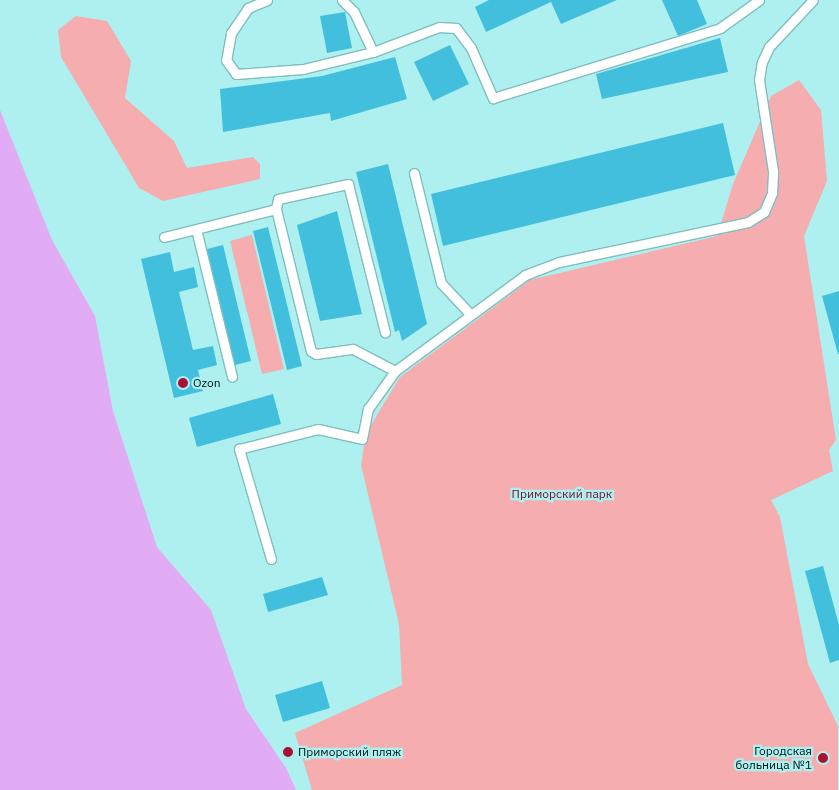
<!DOCTYPE html>
<meta charset="utf-8">
<style>
body{margin:0}
#map{position:relative;width:839px;height:790px;overflow:hidden;background:#aef0f0;font-family:"IBM Plex Sans",sans-serif}
div>[style]{position:absolute}
.green>*{inset:0;background:#f5adaf}
.water>*{inset:0;background:#e2acf5}
.building>*{inset:0;background:#42bfdd}
.roads{filter:drop-shadow(1px 0 #7fbebf) drop-shadow(-1px 0 #7fbebf) drop-shadow(0 1px #7fbebf) drop-shadow(0 -1px #7fbebf)}
.lane>*{height:9px;margin:-4.5px;padding:0 4.5px;transform-origin:4.5px;border-radius:4.5px;background:#fff}
.dots>*{width:14px;height:14px;translate:-50% -50%;box-sizing:border-box;border:2px solid #aef0f0;border-radius:50%}
span{translate:-50% -50%;white-space:nowrap;text-align:center;line-height:1.15;-webkit-text-stroke:4.5px #aef0f0;paint-order:stroke}
.poi-label{font-size:12px;color:#001314}
.left{translate:0 -50%;text-align:left}
.right{translate:-100% -50%;text-align:right}
.park-label{font-size:12px;color:#770a23}
</style>
<div id="map">
<div class="green">
<i style="clip-path:polygon(76px 16px,107px 21px,131px 61px,125px 98px,174px 141px,187px 168px,253px 157px,260px 164px,260px 179px,163px 201px,139px 188px,61px 57px,58px 30px)"></i>
<i style="clip-path:polygon(799px 80px,821px 110px,827px 181px,804px 236px,836px 440px,829px 450px,833px 471px,771px 500px,780px 517px,808px 664px,838px 726px,838px 790px,312px 790px,295px 733px,402px 685px,399px 624px,361px 465px,366px 433px,400px 377px,530px 280px,717px 236px,733px 184px,771px 96px)"></i>
<i style="clip-path:polygon(252px 235px,284px 369px,262px 374px,230px 241px)"></i>
</div>
<div class="water">
<i style="clip-path:polygon(0 110px,52px 240px,95px 316px,113px 411px,157px 547px,211px 610px,246px 709px,286px 768px,296px 790px,0 790px)"></i>
</div>
<div class="building">
<i style="clip-path:polygon(489px 0,617px 0,561px 24px,551px 2px,486px 32px,475px 7px)"></i>
<i style="clip-path:polygon(662px 0,697px 0,707px 24px,678px 36px)"></i>
<i style="clip-path:polygon(345px 12px,352px 48px,327px 53px,320px 16px)"></i>
<i style="clip-path:polygon(720px 38px,728px 72px,602px 99px,596px 74px)"></i>
<i style="clip-path:polygon(450px 45px,469px 84px,433px 101px,414px 62px)"></i>
<i style="clip-path:polygon(395px 57px,407px 99px,331px 121px,330px 113px,223px 132px,220px 89px,322px 76px)"></i>
<i style="clip-path:polygon(723px 123px,735px 175px,443px 246px,431px 194px)"></i>
<i style="clip-path:polygon(388px 164px,427px 324px,402px 341px,399px 330px,395px 332px,356px 172px)"></i>
<i style="clip-path:polygon(337px 211px,362px 314px,320px 321px,297px 225px)"></i>
<i style="clip-path:polygon(268px 227px,302px 366px,287px 370px,253px 231px)"></i>
<i style="clip-path:polygon(223px 245px,251px 361px,235px 365px,207px 249px)"></i>
<i style="clip-path:polygon(170px 252px,174px 272px,194px 267px,198px 287px,179px 292px,193px 350px,213px 346px,217px 365px,198px 370px,203px 391px,174px 398px,141px 259px)"></i>
<i style="clip-path:polygon(839px 291px,839px 354px,838px 354px,822px 296px)"></i>
<i style="clip-path:polygon(273px 394px,281px 424px,197px 447px,189px 418px)"></i>
<i style="clip-path:polygon(823px 566px,839px 625px,839px 660px,830px 663px,805px 571px)"></i>
<i style="clip-path:polygon(322px 577px,328px 595px,268px 612px,263px 594px)"></i>
<i style="clip-path:polygon(322px 681px,330px 708px,283px 722px,275px 695px)"></i>
</div>
<div class="roads">
<div class="lane">
<i style="left:267px;top:0;width:21px;rotate:157deg"></i>
<i style="left:248px;top:8px;width:30px;rotate:124deg"></i>
<i style="left:231px;top:33px;width:27px;rotate:100deg"></i>
<i style="left:226px;top:60px;width:17px;rotate:54deg"></i>
<i style="left:236px;top:74px;width:67px;rotate:-4.3deg"></i>
<i style="left:303px;top:69px;width:72px;rotate:-13.7deg"></i>
<i style="left:373px;top:52px;width:71px;rotate:-20.7deg"></i>
<i style="left:439px;top:27px;width:17px;rotate:3deg"></i>
<i style="left:456px;top:28px;width:25px;rotate:53deg"></i>
<i style="left:471px;top:48px;width:55px;rotate:66.3deg"></i>
<i style="left:493px;top:98px;width:238px;rotate:-17.1deg"></i>
<i style="left:720px;top:28px;width:48px;rotate:-35.7deg"></i>
<i style="left:342px;top:0;width:17px;rotate:45deg"></i>
<i style="left:354px;top:12px;width:44px;rotate:64.6deg"></i>
<i style="left:414px;top:173px;width:113px;rotate:76.2deg"></i>
<i style="left:441px;top:283px;width:42px;rotate:46.9deg"></i>
<i style="left:276px;top:209px;width:10px;rotate:-79deg"></i>
<i style="left:278px;top:199px;width:72px;rotate:-12.1deg"></i>
<i style="left:348px;top:184px;width:153px;rotate:76deg"></i>
<i style="left:196px;top:229px;width:152px;rotate:76.3deg"></i>
<i style="left:164px;top:237px;width:115px;rotate:-14deg"></i>
<i style="left:276px;top:209px;width:146px;rotate:76.2deg"></i>
<i style="left:311px;top:351px;width:6px;rotate:31deg"></i>
<i style="left:316px;top:354px;width:37px;rotate:-8deg"></i>
<i style="left:353px;top:349px;width:47px;rotate:27.6deg"></i>
<i style="left:271px;top:559px;width:115px;rotate:-106.2deg"></i>
<i style="left:239px;top:449px;width:81px;rotate:-14.2deg"></i>
<i style="left:318px;top:429px;width:45px;rotate:12.8deg"></i>
<i style="left:362px;top:439px;width:31px;rotate:-79deg"></i>
<i style="left:368px;top:409px;width:47px;rotate:-54.6deg"></i>
<i style="left:395px;top:371px;width:162px;rotate:-36.4deg"></i>
<i style="left:525px;top:275px;width:36px;rotate:-21deg"></i>
<i style="left:559px;top:262px;width:193px;rotate:-11.9deg"></i>
<i style="left:748px;top:222px;width:19px;rotate:-32deg"></i>
<i style="left:764px;top:212px;width:21px;rotate:-67deg"></i>
<i style="left:772px;top:193px;width:22px;rotate:-87deg"></i>
<i style="left:773px;top:171px;width:92px;rotate:-98.7deg"></i>
<i style="left:759px;top:80px;width:18px;rotate:-81deg"></i>
<i style="left:762px;top:62px;width:17px;rotate:-65deg"></i>
<i style="left:769px;top:47px;width:64px;rotate:-46.9deg"></i>
</div>
</div>
<div class="dots">
<i style="left:183px;top:383px;background:#a81034"></i>
<i style="left:288px;top:752px;background:#a81034"></i>
<i style="left:823px;top:758px;background:#a81034"></i>
</div>
<div class="poi-label">
<span class="left" style="left:193px;top:383px">Ozon</span>
<span class="right" style="left:812px;top:758px">Городская<br>больница №1</span>
<span class="left" style="left:298px;top:752px">Приморский пляж</span>
</div>
<div class="park-label">
<span style="left:562px;top:494px">Приморский парк</span>
</div>
</div>
